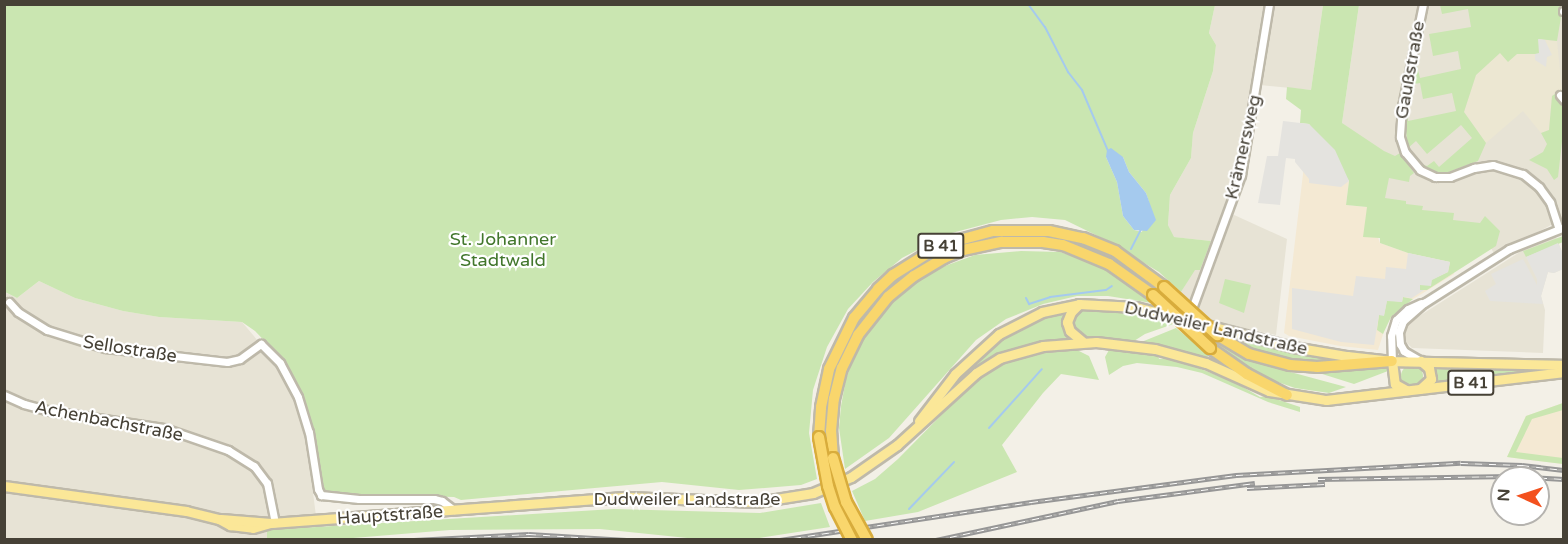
<!DOCTYPE html>
<meta charset="utf-8">
<style>
body{margin:0}
#map{position:relative;width:1568px;height:544px;overflow:hidden;background:#f3f0e7;font-family:"Varela Round",sans-serif}
div>[style]{position:absolute}
.residential>*{inset:0;background:#e7e3d5}
.commercial>*{inset:0;background:#f4e9d3}
.education>*{inset:0;background:#ece7d2}
.green>*{inset:0;background:#cae6b1}
.round{border-radius:50%}
.parking>*{inset:0;background:#e4e3df}
.water>*{inset:0;background:#a5caee}
.stream>*{height:2px;margin:-1px;padding:0 1px;transform-origin:1px;border-radius:1px;background:#a5caee}
.roads{filter:drop-shadow(2px 0 #beb9aa) drop-shadow(-2px 0 #beb9aa) drop-shadow(0 2px #beb9aa) drop-shadow(0 -2px #beb9aa)}
.minor>*{height:7px;margin:-3.5px;padding:0 3.5px;transform-origin:3.5px;border-radius:3.5px;background:#fff}
.major>*{height:9px;margin:-4.5px;padding:0 4.5px;transform-origin:4.5px;border-radius:4.5px;background:#fbe798}
.highway>*{height:10px;margin:-5px;padding:0 5px;transform-origin:5px;border-radius:5px;background:#f9d66c}
.rail>*{height:4.5px;margin-top:-2.25px;transform-origin:0;background:repeating-linear-gradient(90deg,#fff 0 7px,#969696 0 14px);box-sizing:border-box;border-block:2px solid #969696}
.bridges{filter:drop-shadow(2px 0 #d8ac3c) drop-shadow(-2px 0 #d8ac3c) drop-shadow(0 2px #d8ac3c) drop-shadow(0 -2px #d8ac3c)}
.highway-bridge>*{height:10px;margin:-5px;padding:0 5px;transform-origin:5px;border-radius:5px;background:#f9d66c}
span{translate:-50% -50%;white-space:nowrap;text-align:center;line-height:1.15;-webkit-text-stroke:4.5px #fff;paint-order:stroke}
.shield-label span{padding:2px 4px;background:#fff;border:2px solid;border-radius:4px;-webkit-text-stroke-width:0}
.shield-label{font-size:16px;color:#464136;font-weight:700}
.street-label{font-size:18px;color:#464136}
.park-label{font-size:18px;color:#41762b}
.frame{position:absolute;inset:0;border:6px solid #464136;pointer-events:none}
.north{position:absolute;left:1490px;top:466px;width:60px;height:60px;box-sizing:border-box;background:#fff;border:2px solid #b5b3af;border-radius:50%;rotate:273deg;font-size:16px;font-weight:700;line-height:24px;text-align:center;color:#464136}
.north::after{content:'';display:block;margin:auto;width:21px;height:27px;background:#f3511e;clip-path:polygon(50% 0,100% 100%,50% 72%,0 100%)}
</style>
<div id="map">
<div class="residential">
<i style="clip-path:polygon(1215px 5px,1323px 5px,1311px 90px,1260px 85px,1247px 163px,1232px 214px,1287px 239px,1276px 335px,1220px 323px,1152px 303px,1178px 297px,1211px 241px,1173px 237px,1168px 225px,1170px 195px,1191px 158px,1193px 133px,1213px 71px,1216px 45px,1209px 33px)"></i>
<i style="clip-path:polygon(1359px 5px,1563px 5px,1563px 222px,1551px 225px,1495px 255px,1479px 228px,1388px 211px,1342px 123px)"></i>
<i style="clip-path:polygon(1556px 237px,1563px 254px,1563px 269px,1554px 273px,1548px 272px,1541px 296px,1545px 310px,1543px 353px,1412px 348px,1406px 342px,1404px 329px,1410px 322px,1523px 250px)"></i>
<i style="clip-path:polygon(39px 281px,75px 298px,123px 311px,159px 317px,242px 322px,270px 355px,291px 390px,305px 430px,316px 516px,268px 519px,267px 539px,5px 539px,4px 292px,17px 298px)"></i>
</div>
<div class="commercial">
<i style="clip-path:polygon(1309px 124px,1349px 181px,1346px 205px,1367px 207px,1380px 243px,1408px 253px,1450px 262px,1454px 274px,1397px 309px,1386px 325px,1378px 350px,1340px 346px,1289px 336px,1284px 333px)"></i>
<i style="clip-path:polygon(1563px 403px,1563px 464px,1507px 457px,1526px 416px)"></i>
</div>
<div class="education">
<i style="clip-path:polygon(1538px 39px,1557px 41px,1562px 90px,1552px 96px,1549px 130px,1541px 133px,1523px 111px,1486px 143px,1464px 112px,1476px 75px,1510px 44px)"></i>
</div>
<div class="green">
<i style="clip-path:polygon(evenodd,4px 5px,1215px 5px,1209px 33px,1216px 45px,1213px 71px,1193px 133px,1191px 158px,1170px 195px,1168px 225px,1174px 237px,1211px 241px,1200px 270px,1195px 270px,1181px 292px,1159px 272px,1106px 240px,1065px 220px,1032px 217px,1001px 220px,948px 234px,902px 258px,873px 282px,848px 309px,827px 347px,813px 390px,809px 433px,817px 479px,801px 485px,739px 490px,662px 482px,461px 500px,454px 497px,330px 494px,324px 489px,312px 429px,301px 391px,282px 359px,255px 331px,242px 322px,159px 317px,123px 311px,75px 298px,39px 281px,17px 298px,5px 292px,4px 5px,1106px 157px,1123px 157px,1129px 172px,1146px 193px,1149px 202px,1142px 232px,1134px 230px,1123px 216px,1117px 182px,1106px 157px)"></i>
<i style="clip-path:polygon(1323px 5px,1359px 5px,1342px 123px,1384px 151px,1395px 156px,1400px 153px,1414px 173px,1410px 176px,1409px 182px,1389px 178px,1385px 198px,1406px 201px,1406px 204px,1423px 206px,1422px 210px,1454px 213px,1453px 220px,1480px 223px,1485px 216px,1500px 231px,1496px 246px,1427px 290px,1420px 290px,1420px 285px,1448px 272px,1450px 262px,1408px 253px,1380px 243px,1380px 238px,1363px 237px,1367px 207px,1346px 205px,1349px 181px,1309px 124px,1300px 123px,1301px 110px,1286px 99px,1287px 87px,1311px 90px)"></i>
<i style="clip-path:polygon(1440px 5px,1563px 5px,1557px 41px,1539px 39px,1539px 54px,1517px 54px,1508px 62px,1500px 53px,1476px 75px,1464px 112px,1486px 143px,1478px 161px,1443px 174px,1429px 170px,1422px 164px,1427px 166px,1434px 161px,1439px 167px,1472px 138px,1461px 125px,1427px 154px,1416px 141px,1408px 148px,1405px 123px,1406px 109px,1409px 108px,1408px 121px,1456px 111px,1452px 93px,1423px 99px,1420px 83px,1409px 85px,1413px 66px,1417px 65px,1420px 78px,1461px 69px,1458px 51px,1433px 56px,1429px 34px,1471px 27px,1468px 9px,1442px 14px)"></i>
<i style="clip-path:polygon(1555px 94px,1563px 105px,1564px 124px,1558px 177px,1554px 180px,1547px 169px,1529px 160px,1543px 152px,1547px 144px,1541px 133px,1549px 130px,1552px 96px)"></i>
<i style="clip-path:polygon(1563px 236px,1563px 242px,1526px 257px,1523px 251px)"></i>
<i style="clip-path:polygon(1021px 251px,1060px 252px,1088px 261px,1112px 273px,1152px 303px,1108px 296px,1077px 296px,1043px 304px,1006px 319px,976px 340px,889px 438px,845px 469px,839px 428px,841px 406px,846px 379px,856px 350px,870px 327px,908px 287px,934px 270px,975px 255px)"></i>
<i style="clip-path:polygon(1225px 279px,1251px 285px,1244px 313px,1219px 303px)"></i>
<i style="clip-path:polygon(1403px 297px,1413px 299px,1391px 317px,1383px 334px,1377px 330px,1379px 315px,1384px 315px,1387px 300px,1402px 302px)"></i>
<i style="clip-path:polygon(1088px 308px,1107px 308px,1179px 322px,1145px 334px,1134px 341px,1085px 338px,1078px 333px,1073px 321px,1075px 313px)"></i>
<i style="clip-path:polygon(1066px 311px,1063px 322px,1070px 339px,1012px 349px,974px 369px,948px 389px,990px 345px,1013px 330px,1047px 315px)"></i>
<i style="clip-path:polygon(1176px 328px,1209px 355px,1206px 359px,1139px 343px)"></i>
<i style="clip-path:polygon(1225px 332px,1341px 360px,1342px 361px,1287px 359px,1249px 348px)"></i>
<i style="clip-path:polygon(1216px 342px,1257px 363px,1346px 387px,1329px 393px,1295px 388px,1272px 380px,1250px 370px,1224px 353px,1214px 344px)"></i>
<i style="clip-path:polygon(1077px 350px,1089px 356px,1099px 380px,1061px 374px,1043px 393px,1002px 445px,1017px 472px,918px 512px,865px 521px,852px 491px,875px 479px,898px 459px,969px 387px,994px 369px,1013px 360px,1045px 353px)"></i>
<i style="clip-path:polygon(1109px 350px,1158px 355px,1159px 359px,1167px 358px,1186px 363px,1236px 383px,1260px 397px,1267px 396px,1300px 407px,1300px 412px,1268px 402px,1202px 373px,1177px 367px,1137px 363px,1123px 366px,1109px 375px,1105px 357px)"></i>
<i class="round" style="left:1401px;top:365px;width:22px;height:22px"></i>
<i style="clip-path:polygon(1432px 365px,1519px 368px,1520px 372px,1434px 384px,1435px 374px)"></i>
<i style="clip-path:polygon(1388px 366px,1388px 371px,1354px 384px,1319px 373px)"></i>
<i style="clip-path:polygon(1563px 403px,1563px 410px,1532px 419px,1516px 452px,1563px 458px,1563px 464px,1507px 457px,1526px 416px)"></i>
<i style="clip-path:polygon(821px 503px,830px 527px,753px 539px,697px 539px,600px 529px,450px 530px,341px 539px,267px 539px,267px 530px,614px 509px,760px 513px)"></i>
</div>
<div class="parking">
<i style="clip-path:polygon(1538px 39px,1545px 40px,1552px 55px,1547px 57px,1546px 67px,1535px 60px,1535px 54px,1539px 53px)"></i>
<i style="clip-path:polygon(1283px 121px,1309px 124px,1335px 150px,1349px 181px,1341px 187px,1309px 183px,1309px 179px,1295px 162px,1295px 159px,1286px 158px,1280px 205px,1258px 203px,1267px 156px,1278px 156px)"></i>
<i style="clip-path:polygon(1558px 243px,1563px 254px,1563px 269px,1554px 273px,1548px 272px,1541px 296px,1543px 304px,1490px 301px,1485px 291px,1496px 284px,1491px 274px,1523px 259px,1537px 285px,1537px 279px,1526px 257px)"></i>
<i style="clip-path:polygon(1408px 253px,1450px 262px,1448px 272px,1432px 280px,1431px 286px,1420px 285px,1420px 290px,1424px 290px,1412px 298px,1403px 297px,1402px 302px,1387px 301px,1384px 316px,1379px 315px,1374px 345px,1341px 342px,1292px 329px,1292px 288px,1353px 296px,1356px 276px,1385px 279px,1386px 267px,1406px 269px)"></i>
</div>
<div class="water">
<i style="clip-path:polygon(1111px 148px,1123px 157px,1129px 172px,1146px 193px,1156px 220px,1147px 231px,1134px 230px,1123px 216px,1117px 182px,1106px 157px,1107px 150px)"></i>
</div>
<div class="stream">
<i style="left:1028px;top:4px;width:29px;rotate:54deg"></i>
<i style="left:1045px;top:27px;width:51px;rotate:62.9deg"></i>
<i style="left:1068px;top:72px;width:23px;rotate:52deg"></i>
<i style="left:1082px;top:90px;width:66px;rotate:66.9deg"></i>
<i style="left:1131px;top:249px;width:22px;rotate:-63deg"></i>
<i style="left:1026px;top:298px;width:7px;rotate:63deg"></i>
<i style="left:1029px;top:304px;width:22px;rotate:-18deg"></i>
<i style="left:1050px;top:297px;width:56px;rotate:-7.1deg"></i>
<i style="left:1106px;top:290px;width:7px;rotate:-34deg"></i>
<i style="left:989px;top:428px;width:79px;rotate:-48.1deg"></i>
<i style="left:909px;top:509px;width:65px;rotate:-46.2deg"></i>
</div>
<div class="roads">
<div class="minor">
<i style="left:1423px;top:4px;width:104px;rotate:101.6deg"></i>
<i style="left:1402px;top:106px;width:31px;rotate:94deg"></i>
<i style="left:1400px;top:137px;width:16px;rotate:72deg"></i>
<i style="left:1405px;top:152px;width:23px;rotate:50deg"></i>
<i style="left:1420px;top:170px;width:17px;rotate:25deg"></i>
<i style="left:1435px;top:177px;width:15px"></i>
<i style="left:1450px;top:177px;width:26px;rotate:-21deg"></i>
<i style="left:1474px;top:168px;width:19px;rotate:-9deg"></i>
<i style="left:1493px;top:165px;width:31px;rotate:17deg"></i>
<i style="left:1523px;top:174px;width:21px;rotate:39deg"></i>
<i style="left:1539px;top:187px;width:19px;rotate:54deg"></i>
<i style="left:1550px;top:202px;width:28px;rotate:72deg"></i>
<i style="left:1563px;top:11px;width:1px"></i>
<i style="left:1560px;top:95px;width:6px;rotate:51deg"></i>
<i style="left:9px;top:302px;width:13px;rotate:48deg"></i>
<i style="left:18px;top:312px;width:34px;rotate:32deg"></i>
<i style="left:47px;top:330px;width:61px;rotate:17.2deg"></i>
<i style="left:105px;top:348px;width:123px;rotate:6.5deg"></i>
<i style="left:227px;top:362px;width:13px;rotate:-13deg"></i>
<i style="left:240px;top:359px;width:26px;rotate:-36deg"></i>
<i style="left:261px;top:344px;width:27px;rotate:45deg"></i>
<i style="left:280px;top:363px;width:38px;rotate:62deg"></i>
<i style="left:298px;top:397px;width:37px;rotate:73deg"></i>
<i style="left:309px;top:432px;width:58px;rotate:81deg"></i>
<i style="left:318px;top:489px;width:7px;rotate:63deg"></i>
<i style="left:321px;top:495px;width:38px;rotate:6deg"></i>
<i style="left:359px;top:499px;width:75px"></i>
<i style="left:434px;top:499px;width:8px;rotate:14deg"></i>
<i style="left:442px;top:501px;width:15px;rotate:37deg"></i>
<i style="left:1190px;top:314px;width:148px;rotate:-69.9deg"></i>
<i style="left:1241px;top:175px;width:173px;rotate:-80.7deg"></i>
<i style="left:1392px;top:361px;width:25px;rotate:-92deg"></i>
<i style="left:1391px;top:336px;width:17px;rotate:-73deg"></i>
<i style="left:1396px;top:320px;width:16px;rotate:-43deg"></i>
<i style="left:1408px;top:309px;width:14px;rotate:-25deg"></i>
<i style="left:1421px;top:361px;width:20px;rotate:-150deg"></i>
<i style="left:1404px;top:351px;width:8px;rotate:-120deg"></i>
<i style="left:1400px;top:344px;width:12px;rotate:-95deg"></i>
<i style="left:1399px;top:332px;width:12px;rotate:-70deg"></i>
<i style="left:1403px;top:321px;width:28px;rotate:-41deg"></i>
<i style="left:1424px;top:303px;width:101px;rotate:-32.4deg"></i>
<i style="left:1509px;top:249px;width:57px;rotate:-21.6deg"></i>
<i style="left:4px;top:395px;width:22px;rotate:24deg"></i>
<i style="left:24px;top:404px;width:28px;rotate:15deg"></i>
<i style="left:51px;top:411px;width:114px;rotate:8.6deg"></i>
<i style="left:164px;top:428px;width:68px;rotate:19deg"></i>
<i style="left:228px;top:450px;width:31px;rotate:32deg"></i>
<i style="left:254px;top:466px;width:21px;rotate:53deg"></i>
<i style="left:267px;top:483px;width:41px;rotate:78.7deg"></i>
</div>
<div class="major">
<i style="left:1079px;top:304px;width:11px;rotate:135deg"></i>
<i style="left:1071px;top:312px;width:11px;rotate:112deg"></i>
<i style="left:1067px;top:322px;width:9px;rotate:72deg"></i>
<i style="left:1070px;top:331px;width:17px;rotate:40deg"></i>
<i style="left:1392px;top:361px;width:23px;rotate:83deg"></i>
<i style="left:1395px;top:384px;width:13px;rotate:29deg"></i>
<i style="left:1420px;top:389px;width:15px;rotate:-42deg"></i>
<i style="left:1431px;top:379px;width:11px;rotate:-100deg"></i>
<i style="left:1429px;top:368px;width:11px;rotate:-139deg"></i>
<i style="left:919px;top:421px;width:59px;rotate:-52.5deg"></i>
<i style="left:955px;top:374px;width:59px;rotate:-42.3deg"></i>
<i style="left:999px;top:334px;width:48px;rotate:-27.1deg"></i>
<i style="left:1042px;top:312px;width:38px;rotate:-12deg"></i>
<i style="left:1079px;top:304px;width:57px;rotate:3deg"></i>
<i style="left:1136px;top:307px;width:162px;rotate:14.3deg"></i>
<i style="left:1293px;top:347px;width:55px;rotate:9.5deg"></i>
<i style="left:1347px;top:356px;width:45px;rotate:6.3deg"></i>
<i style="left:1392px;top:361px;width:172px;rotate:1.3deg"></i>
<i style="left:4px;top:486px;width:184px;rotate:7.8deg"></i>
<i style="left:186px;top:511px;width:34px;rotate:14deg"></i>
<i style="left:219px;top:519px;width:13px;rotate:29deg"></i>
<i style="left:230px;top:525px;width:23px;rotate:7deg"></i>
<i style="left:253px;top:528px;width:19px;rotate:-16deg"></i>
<i style="left:271px;top:523px;width:357px;rotate:-4.2deg"></i>
<i style="left:627px;top:497px;width:130px;rotate:2.2deg"></i>
<i style="left:757px;top:502px;width:57px;rotate:-9.1deg"></i>
<i style="left:813px;top:493px;width:41px;rotate:-22.8deg"></i>
<i style="left:851px;top:477px;width:56px;rotate:-34.8deg"></i>
<i style="left:897px;top:445px;width:107px;rotate:-42.3deg"></i>
<i style="left:976px;top:373px;width:28px;rotate:-32deg"></i>
<i style="left:1000px;top:358px;width:45px;rotate:-15.6deg"></i>
<i style="left:1043px;top:346px;width:53px;rotate:-4.3deg"></i>
<i style="left:1096px;top:342px;width:59px;rotate:6.8deg"></i>
<i style="left:1155px;top:349px;width:53px;rotate:15.4deg"></i>
<i style="left:1206px;top:363px;width:69px;rotate:24deg"></i>
<i style="left:1269px;top:391px;width:58px;rotate:9deg"></i>
<i style="left:1326px;top:400px;width:240px;rotate:-6.7deg"></i>
<i style="left:221px;top:519px;width:50px;rotate:4.6deg"></i>
</div>
<div class="highway">
<i style="left:1217px;top:335px;width:37px;rotate:31deg"></i>
<i style="left:1249px;top:354px;width:42px;rotate:15deg"></i>
<i style="left:1290px;top:365px;width:27px;rotate:4deg"></i>
<i style="left:1317px;top:367px;width:75px;rotate:-4.6deg"></i>
<i style="left:1210px;top:348px;width:45px;rotate:35.1deg"></i>
<i style="left:1247px;top:374px;width:45px;rotate:27.7deg"></i>
<i style="left:819px;top:437px;width:30px;rotate:-86deg"></i>
<i style="left:821px;top:407px;width:39px;rotate:-78deg"></i>
<i style="left:829px;top:369px;width:57px;rotate:-63.9deg"></i>
<i style="left:854px;top:318px;width:38px;rotate:-50deg"></i>
<i style="left:878px;top:289px;width:21px;rotate:-43deg"></i>
<i style="left:893px;top:275px;width:57px;rotate:-32deg"></i>
<i style="left:941px;top:245px;width:54px;rotate:-15.1deg"></i>
<i style="left:993px;top:231px;width:56px"></i>
<i style="left:1049px;top:231px;width:35px;rotate:12deg"></i>
<i style="left:1083px;top:238px;width:35px;rotate:22deg"></i>
<i style="left:1115px;top:251px;width:61px;rotate:36.3deg"></i>
<i style="left:833px;top:458px;width:27px;rotate:-94deg"></i>
<i style="left:831px;top:431px;width:32px;rotate:-85deg"></i>
<i style="left:834px;top:399px;width:32px;rotate:-76deg"></i>
<i style="left:842px;top:368px;width:37px;rotate:-64deg"></i>
<i style="left:858px;top:335px;width:48px;rotate:-51.7deg"></i>
<i style="left:888px;top:297px;width:33px;rotate:-39deg"></i>
<i style="left:914px;top:276px;width:35px;rotate:-31deg"></i>
<i style="left:944px;top:258px;width:21px;rotate:-23deg"></i>
<i style="left:963px;top:250px;width:40px;rotate:-12deg"></i>
<i style="left:1002px;top:242px;width:41px"></i>
<i style="left:1043px;top:242px;width:20px;rotate:9deg"></i>
<i style="left:1063px;top:245px;width:50px;rotate:22.4deg"></i>
<i style="left:1109px;top:264px;width:54px;rotate:35.2deg"></i>
</div>
</div>
<div class="rail">
<i style="left:1318px;top:479px;width:194px;rotate:-0.9deg"></i>
<i style="left:1512px;top:476px;width:52px;rotate:3.3deg"></i>
<i style="left:1247px;top:488px;width:78px;rotate:-2.9deg"></i>
<i style="left:414px;top:540px;width:115px;rotate:-3deg"></i>
<i style="left:529px;top:534px;width:98px;rotate:3.5deg"></i>
<i style="left:780px;top:540px;width:254px;rotate:-8.6deg"></i>
<i style="left:1031px;top:502px;width:207px;rotate:-7.5deg"></i>
<i style="left:1236px;top:475px;width:225px;rotate:-3.1deg"></i>
<i style="left:1461px;top:463px;width:61px;rotate:1.9deg"></i>
<i style="left:1522px;top:465px;width:42px;rotate:6.8deg"></i>
<i style="left:936px;top:540px;width:186px;rotate:-12.1deg"></i>
<i style="left:1118px;top:501px;width:138px;rotate:-7.5deg"></i>
</div>
<div class="bridges">
<div class="highway-bridge">
<i style="left:1164px;top:287px;width:72px;rotate:42.2deg"></i>
<i style="left:1153px;top:295px;width:78px;rotate:42.9deg"></i>
<i style="left:819px;top:437px;width:50px;rotate:79.6deg"></i>
<i style="left:828px;top:486px;width:22px;rotate:72deg"></i>
<i style="left:835px;top:507px;width:37px;rotate:63deg"></i>
<i style="left:833px;top:458px;width:46px;rotate:73.5deg"></i>
<i style="left:846px;top:502px;width:43px;rotate:61.1deg"></i>
</div>
</div>
<div class="shield-label">
<span style="left:941px;top:246px">B 41</span>
<span style="left:1471px;top:383px">B 41</span>
</div>
<div class="street-label">
<span style="left:1410px;top:70px;rotate:-80deg">Gaußstraße</span>
<span style="left:1243px;top:147px;rotate:-77deg">Krämersweg</span>
<span style="left:1216px;top:328px;rotate:13deg">Dudweiler Landstraße</span>
<span style="left:130px;top:349px;rotate:9deg">Sellostraße</span>
<span style="left:109px;top:421px;rotate:11deg">Achenbachstraße</span>
<span style="left:687px;top:499px">Dudweiler Landstraße</span>
<span style="left:390px;top:515px;rotate:-4deg">Hauptstraße</span>
</div>
<div class="park-label">
<span style="left:503px;top:250px">St. Johanner<br>Stadtwald</span>
</div>
<div class="frame"></div>
<div class="north">N</div>
</div>
